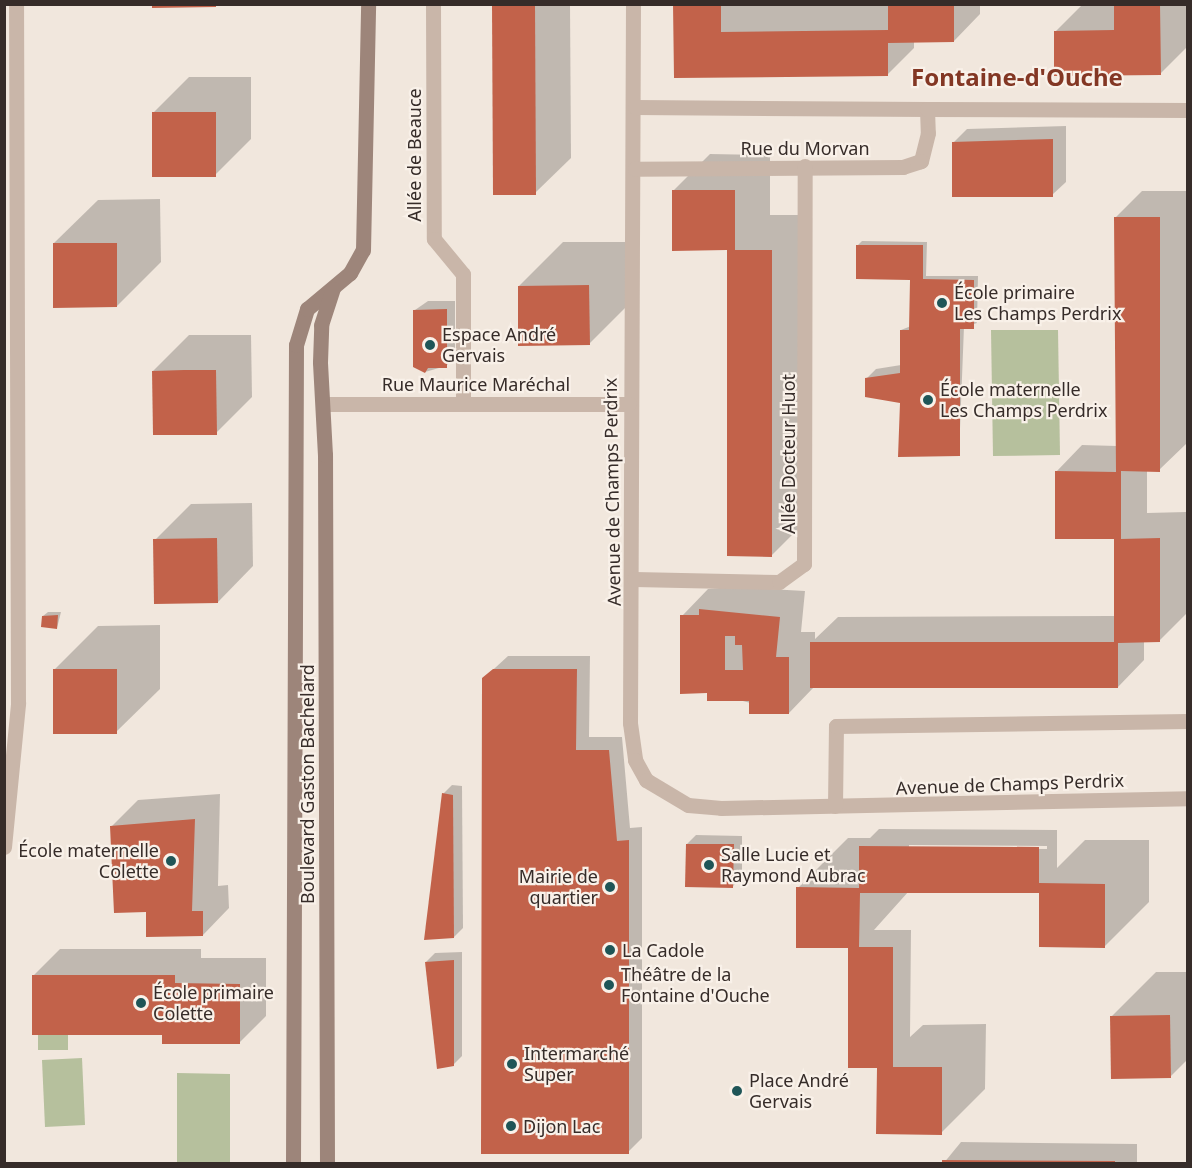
<!DOCTYPE html>
<meta charset="utf-8">
<style>
body{margin:0}
#map{position:relative;width:1192px;height:1168px;overflow:hidden;background:#f1e7dd;font-family:"Noto Sans",sans-serif}
div>[style]{position:absolute}
.green>*{inset:0;background:#b6c09d}
.shadow>*{inset:0;background:#0003}
.building>*{inset:0;background:#c2624a}
.street>*{height:15px;margin:-7.5px;padding:0 7.5px;transform-origin:7.5px;border-radius:7.5px;background:#c9b6a9}
.secondary>*{height:15px;margin:-7.5px;padding:0 7.5px;transform-origin:7.5px;border-radius:7.5px;background:#9d857a}
.dots>*{width:16px;height:16px;translate:-50% -50%;box-sizing:border-box;border:3px solid #f9f1e9;border-radius:50%}
span{translate:-50% -50%;white-space:nowrap;text-align:center;line-height:1.15;-webkit-text-stroke:4.5px #f9f1e9;paint-order:stroke}
.street-label{font-size:18px;color:#362c29}
.poi-label{font-size:18px;color:#362c29}
.left{translate:0 -50%;text-align:left}
.right{translate:-100% -50%;text-align:right}
.district-label{font-size:24px;color:#833724;font-weight:700}
.frame{position:absolute;inset:0;border:6px solid #362c29;pointer-events:none}
</style>
<div id="map">
<div class="green">
<i style="clip-path:polygon(991px 330px,1058px 330px,1060px 455px,993px 456px)"></i>
<i style="clip-path:polygon(38px 1035px,68px 1035px,68px 1050px,38px 1050px)"></i>
<i style="clip-path:polygon(82px 1058px,85px 1125px,45px 1127px,42px 1060px)"></i>
<i style="clip-path:polygon(177px 1073px,230px 1074px,230px 1163px,177px 1163px)"></i>
</div>
<div class="shadow">
<i style="clip-path:polygon(494px 4px,570px 4px,571px 158px,535px 193px,494px 193px)"></i>
<i style="clip-path:polygon(675px 4px,980px 4px,980px 14px,954px 41px,914px 41px,914px 48px,887px 75px,675px 77px)"></i>
<i style="clip-path:polygon(1187px 4px,1187px 47px,1161px 73px,1056px 31px,1082px 5px)"></i>
<i style="clip-path:polygon(189px 77px,251px 77px,251px 139px,215px 175px,153px 113px)"></i>
<i style="clip-path:polygon(1066px 126px,1066px 182px,1052px 195px,953px 143px,967px 129px)"></i>
<i style="clip-path:polygon(710px 154px,770px 155px,770px 215px,807px 215px,808px 519px,772px 555px,728px 249px,674px 190px)"></i>
<i style="clip-path:polygon(1142px 191px,1186px 191px,1186px 444px,1159px 470px,1147px 470px,1147px 513px,1186px 512px,1186px 614px,1159px 641px,1144px 641px,1144px 660px,1118px 687px,814px 687px,789px 713px,708px 692px,682px 616px,708px 589px,768px 584px,769px 589px,805px 591px,801px 632px,815px 632px,815px 639px,838px 617px,1115px 616px,1115px 537px,1056px 472px,1082px 445px,1117px 446px,1115px 218px)"></i>
<i style="clip-path:polygon(160px 199px,161px 262px,117px 306px,54px 243px,98px 200px)"></i>
<i style="clip-path:polygon(862px 241px,927px 242px,926px 276px,978px 276px,977px 323px,964px 327px,959px 454px,900px 398px,867px 378px,876px 369px,901px 365px,901px 330px,911px 326px,911px 278px,858px 245px)"></i>
<i style="clip-path:polygon(563px 242px,633px 242px,633px 300px,589px 344px,519px 286px)"></i>
<i style="clip-path:polygon(428px 301px,455px 301px,455px 357px,446px 366px,425px 372px,415px 310px)"></i>
<i style="clip-path:polygon(189px 335px,251px 335px,252px 397px,216px 433px,153px 371px)"></i>
<i style="clip-path:polygon(252px 503px,253px 566px,218px 602px,155px 540px,191px 504px)"></i>
<i style="clip-path:polygon(48px 612px,61px 612px,57px 628px,43px 616px)"></i>
<i style="clip-path:polygon(160px 625px,160px 689px,116px 732px,54px 670px,98px 626px)"></i>
<i style="clip-path:polygon(508px 656px,590px 656px,589px 737px,622px 737px,630px 828px,642px 827px,642px 1138px,628px 1152px,483px 679px)"></i>
<i style="clip-path:polygon(452px 785px,462px 786px,463px 928px,454px 937px,443px 794px)"></i>
<i style="clip-path:polygon(220px 794px,218px 886px,228px 885px,229px 908px,203px 935px,147px 911px,111px 827px,138px 800px)"></i>
<i style="clip-path:polygon(evenodd,879px 829px,1057px 830px,1057px 868px,1085px 840px,1149px 840px,1149px 902px,1105px 946px,1041px 892px,909px 891px,874px 930px,911px 930px,910px 1037px,923px 1025px,986px 1024px,985px 1089px,941px 1133px,879px 1069px,849px 949px,798px 888px,848px 838px,870px 838px,879px 829px,909px 845px,1047px 846px,1047px 849px,909px 848px,909px 845px)"></i>
<i style="clip-path:polygon(696px 835px,742px 836px,742px 877px,733px 886px,687px 844px)"></i>
<i style="clip-path:polygon(60px 949px,201px 949px,201px 958px,266px 958px,266px 1016px,239px 1043px,34px 975px)"></i>
<i style="clip-path:polygon(462px 952px,462px 1056px,453px 1065px,426px 962px,435px 953px)"></i>
<i style="clip-path:polygon(1156px 972px,1188px 972px,1188px 1059px,1170px 1077px,1112px 1016px)"></i>
<i style="clip-path:polygon(961px 1142px,1137px 1144px,1137px 1164px,943px 1164px)"></i>
</div>
<div class="building">
<i style="clip-path:polygon(152px 4px,216px 4px,216px 7px,152px 8px)"></i>
<i style="clip-path:polygon(673px 4px,721px 4px,721px 32px,888px 30px,888px 4px,954px 4px,954px 42px,888px 43px,888px 76px,674px 78px)"></i>
<i style="clip-path:polygon(1114px 4px,1160px 4px,1161px 75px,1054px 76px,1054px 31px,1114px 30px)"></i>
<i style="clip-path:polygon(492px 5px,535px 5px,536px 195px,493px 195px)"></i>
<i style="clip-path:polygon(152px 112px,216px 112px,216px 177px,152px 177px)"></i>
<i style="clip-path:polygon(1053px 139px,1053px 197px,952px 197px,952px 142px)"></i>
<i style="clip-path:polygon(672px 190px,735px 190px,735px 250px,772px 250px,772px 557px,727px 556px,727px 250px,672px 251px)"></i>
<i style="clip-path:polygon(1114px 217px,1160px 217px,1160px 472px,1121px 471px,1121px 539px,1160px 538px,1160px 642px,1118px 643px,1118px 688px,810px 688px,810px 642px,1114px 642px,1114px 539px,1055px 539px,1055px 471px,1116px 472px)"></i>
<i style="clip-path:polygon(53px 243px,117px 243px,117px 307px,53px 308px)"></i>
<i style="clip-path:polygon(856px 245px,923px 245px,923px 279px,974px 280px,974px 329px,960px 329px,960px 456px,898px 457px,900px 403px,865px 397px,865px 378px,900px 373px,900px 330px,909px 330px,910px 280px,856px 279px)"></i>
<i style="clip-path:polygon(589px 285px,590px 345px,518px 346px,518px 286px)"></i>
<i style="clip-path:polygon(447px 309px,447px 368px,428px 368px,425px 373px,413px 367px,413px 310px)"></i>
<i style="clip-path:polygon(184px 370px,216px 370px,217px 435px,153px 435px,152px 371px)"></i>
<i style="clip-path:polygon(217px 538px,218px 603px,154px 604px,153px 539px)"></i>
<i style="clip-path:polygon(evenodd,699px 609px,780px 617px,776px 657px,789px 657px,789px 714px,749px 714px,749px 701px,707px 701px,707px 693px,680px 694px,680px 615px,699px 615px,699px 609px,725px 636px,735px 636px,735px 645px,742px 645px,743px 670px,725px 670px,725px 636px)"></i>
<i style="clip-path:polygon(58px 615px,57px 629px,41px 627px,42px 616px)"></i>
<i style="clip-path:polygon(53px 669px,117px 669px,117px 734px,53px 734px)"></i>
<i style="clip-path:polygon(493px 669px,577px 669px,576px 750px,609px 750px,617px 841px,629px 840px,629px 1154px,481px 1154px,482px 678px)"></i>
<i style="clip-path:polygon(442px 793px,453px 795px,454px 938px,424px 940px)"></i>
<i style="clip-path:polygon(195px 819px,192px 911px,203px 911px,203px 936px,146px 937px,146px 912px,114px 913px,110px 826px)"></i>
<i style="clip-path:polygon(686px 844px,734px 844px,733px 888px,685px 887px)"></i>
<i style="clip-path:polygon(859px 846px,1039px 847px,1039px 883px,1105px 884px,1105px 948px,1039px 947px,1039px 893px,860px 893px,859px 947px,893px 947px,893px 1067px,942px 1067px,942px 1135px,876px 1134px,877px 1068px,848px 1068px,848px 948px,796px 948px,796px 887px,859px 888px)"></i>
<i style="clip-path:polygon(454px 960px,454px 1066px,437px 1069px,425px 962px)"></i>
<i style="clip-path:polygon(32px 975px,175px 975px,175px 983px,240px 984px,240px 1044px,162px 1044px,162px 1035px,32px 1035px)"></i>
<i style="clip-path:polygon(1170px 1015px,1171px 1078px,1111px 1079px,1110px 1016px)"></i>
<i style="clip-path:polygon(942px 1160px,1115px 1161px,1115px 1164px,942px 1164px)"></i>
</div>
<div class="street">
<i style="left:433px;top:4px;width:235px;rotate:89.8deg"></i>
<i style="left:434px;top:239px;width:45px;rotate:50.4deg"></i>
<i style="left:463px;top:274px;width:129px;rotate:90deg"></i>
<i style="left:633px;top:4px;width:719px;rotate:90.24deg"></i>
<i style="left:630px;top:723px;width:37px;rotate:82deg"></i>
<i style="left:635px;top:760px;width:23px;rotate:61deg"></i>
<i style="left:646px;top:780px;width:49px;rotate:30.8deg"></i>
<i style="left:688px;top:805px;width:33px;rotate:5deg"></i>
<i style="left:721px;top:808px;width:467px;rotate:-1.2deg"></i>
<i style="left:635px;top:107px;width:292px;rotate:0.4deg"></i>
<i style="left:927px;top:109px;width:24px;rotate:88deg"></i>
<i style="left:928px;top:133px;width:29px;rotate:104deg"></i>
<i style="left:921px;top:161px;width:19px;rotate:162deg"></i>
<i style="left:903px;top:167px;width:268px;rotate:179.6deg"></i>
<i style="left:927px;top:109px;width:261px;rotate:0.2deg"></i>
<i style="left:323px;top:404px;width:306px"></i>
<i style="left:634px;top:579px;width:145px;rotate:1.2deg"></i>
<i style="left:779px;top:582px;width:31px;rotate:-36deg"></i>
<i style="left:804px;top:564px;width:398px;rotate:-89.9deg"></i>
<i style="left:835px;top:806px;width:80px;rotate:-89.3deg"></i>
<i style="left:836px;top:726px;width:352px;rotate:-0.8deg"></i>
<i style="left:4px;top:847px;width:145px;rotate:-84.4deg"></i>
<i style="left:18px;top:703px;width:699px;rotate:-90.16deg"></i>
</div>
<div class="secondary">
<i style="left:293px;top:1164px;width:819px;rotate:-89.79deg"></i>
<i style="left:296px;top:345px;width:38px;rotate:-73deg"></i>
<i style="left:307px;top:309px;width:56px;rotate:-39.9deg"></i>
<i style="left:350px;top:273px;width:26px;rotate:-61deg"></i>
<i style="left:363px;top:250px;width:246px;rotate:-88.8deg"></i>
<i style="left:327px;top:1164px;width:709px;rotate:-90.16deg"></i>
<i style="left:325px;top:455px;width:93px;rotate:-93.1deg"></i>
<i style="left:320px;top:362px;width:37px;rotate:-88deg"></i>
<i style="left:321px;top:325px;width:38px;rotate:-72deg"></i>
</div>
<div class="dots">
<i style="left:942px;top:303px;background:#1f5557"></i>
<i style="left:430px;top:345px;background:#1f5557"></i>
<i style="left:928px;top:400px;background:#1f5557"></i>
<i style="left:171px;top:861px;background:#1f5557"></i>
<i style="left:709px;top:865px;background:#1f5557"></i>
<i style="left:610px;top:887px;background:#1f5557"></i>
<i style="left:610px;top:950px;background:#1f5557"></i>
<i style="left:609px;top:985px;background:#1f5557"></i>
<i style="left:141px;top:1003px;background:#1f5557"></i>
<i style="left:512px;top:1064px;background:#1f5557"></i>
<i style="left:737px;top:1091px;background:#1f5557"></i>
<i style="left:511px;top:1126px;background:#1f5557"></i>
</div>
<div class="street-label">
<span style="left:805px;top:148px">Rue du Morvan</span>
<span style="left:414px;top:155px;rotate:-90deg">Allée de Beauce</span>
<span style="left:476px;top:384px">Rue Maurice Maréchal</span>
<span style="left:788px;top:454px;rotate:-90deg">Allée Docteur Huot</span>
<span style="left:612px;top:492px;rotate:-91deg">Avenue de Champs Perdrix</span>
<span style="left:307px;top:784px;rotate:-90deg">Boulevard Gaston Bachelard</span>
<span style="left:1010px;top:784px;rotate:-2deg">Avenue de Champs Perdrix</span>
</div>
<div class="poi-label">
<span class="left" style="left:954px;top:303px">École primaire<br>Les Champs Perdrix</span>
<span class="left" style="left:442px;top:345px">Espace André<br>Gervais</span>
<span class="left" style="left:940px;top:400px">École maternelle<br>Les Champs Perdrix</span>
<span class="right" style="left:159px;top:861px">École maternelle<br>Colette</span>
<span class="left" style="left:721px;top:865px">Salle Lucie et<br>Raymond Aubrac</span>
<span class="right" style="left:598px;top:887px">Mairie de<br>quartier</span>
<span class="left" style="left:622px;top:950px">La Cadole</span>
<span class="left" style="left:621px;top:985px">Théâtre de la<br>Fontaine d'Ouche</span>
<span class="left" style="left:153px;top:1003px">École primaire<br>Colette</span>
<span class="left" style="left:524px;top:1064px">Intermarché<br>Super</span>
<span class="left" style="left:749px;top:1091px">Place André<br>Gervais</span>
<span class="left" style="left:523px;top:1126px">Dijon Lac</span>
</div>
<div class="district-label">
<span style="left:1017px;top:77px">Fontaine-d'Ouche</span>
</div>
<div class="frame"></div>
</div>
